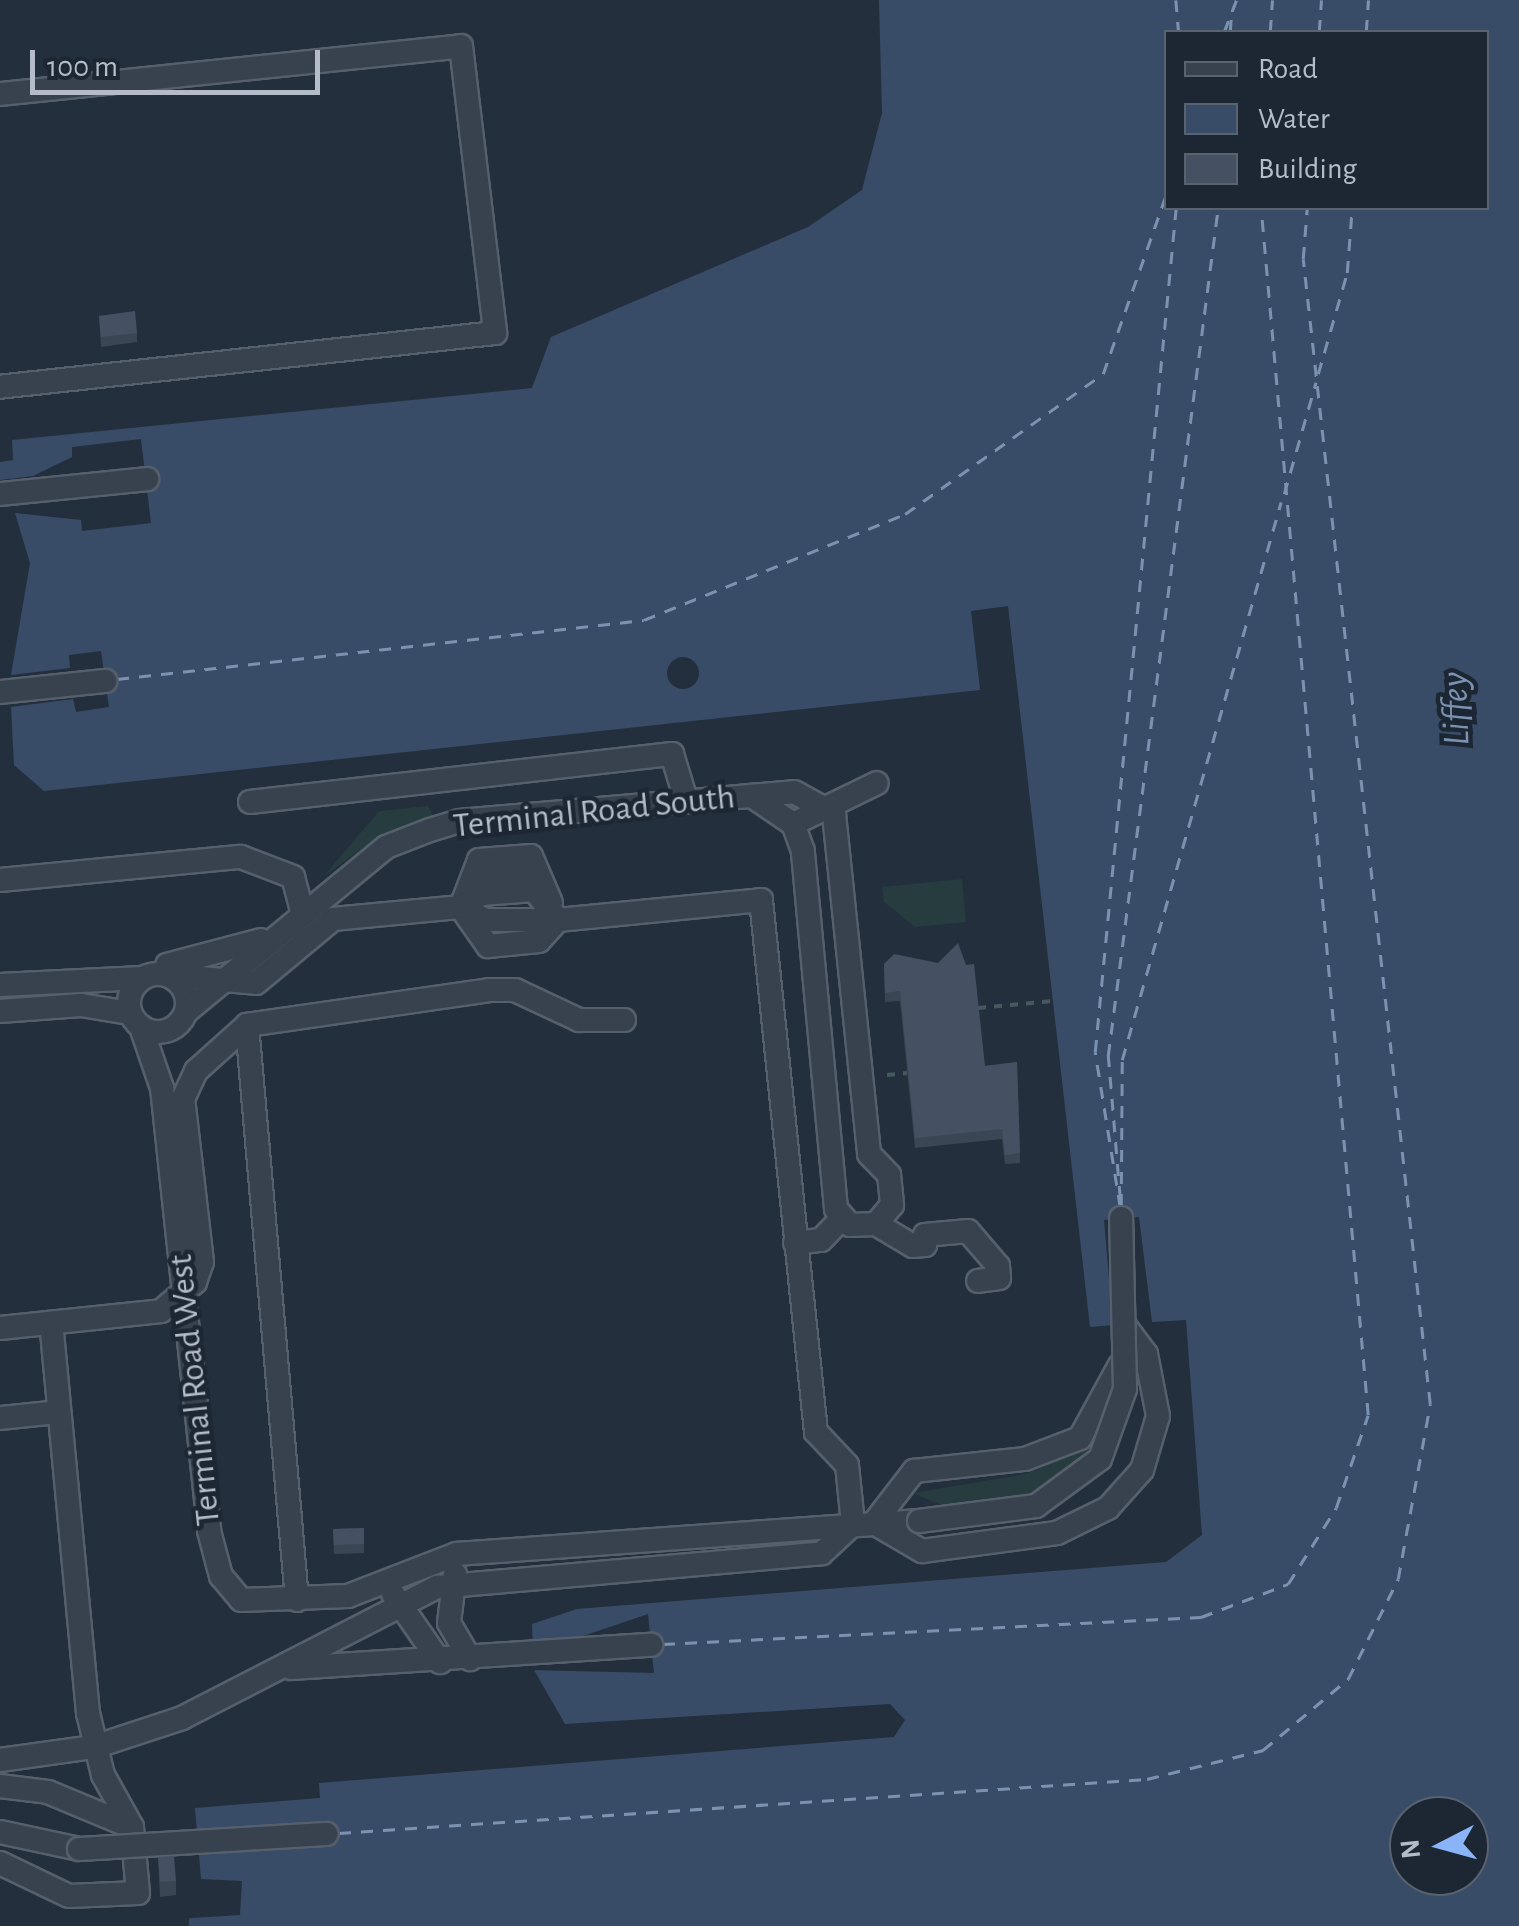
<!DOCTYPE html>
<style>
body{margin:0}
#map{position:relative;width:1519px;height:1926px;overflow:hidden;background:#242f3e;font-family:"Alegreya Sans",sans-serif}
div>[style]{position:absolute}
.green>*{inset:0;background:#263c3f}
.water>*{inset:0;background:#394c67}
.pier>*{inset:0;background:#242f3e}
.round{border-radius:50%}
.ferry>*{height:2.5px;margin-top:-1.25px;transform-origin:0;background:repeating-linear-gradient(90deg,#7c92b1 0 12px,transparent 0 22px)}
.path>*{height:4px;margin-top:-2px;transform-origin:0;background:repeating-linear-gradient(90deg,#44595c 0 8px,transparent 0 16px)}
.roads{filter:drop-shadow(2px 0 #565f6c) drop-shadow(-2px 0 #565f6c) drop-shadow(0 2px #565f6c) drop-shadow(0 -2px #565f6c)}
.minor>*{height:22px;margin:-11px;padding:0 11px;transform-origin:11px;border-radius:11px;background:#38414e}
.minor>.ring{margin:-11px;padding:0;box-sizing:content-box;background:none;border:22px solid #38414e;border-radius:50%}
.bridges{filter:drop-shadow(2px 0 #565f6c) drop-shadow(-2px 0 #565f6c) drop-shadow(0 2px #565f6c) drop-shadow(0 -2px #565f6c)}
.minor-bridge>*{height:22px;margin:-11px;padding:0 11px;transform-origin:11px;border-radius:11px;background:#38414e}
.wall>*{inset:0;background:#3b4654}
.building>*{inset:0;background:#455162}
span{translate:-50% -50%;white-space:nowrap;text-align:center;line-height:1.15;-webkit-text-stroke:9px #1d2633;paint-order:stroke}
.street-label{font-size:35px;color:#b4bcc9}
.water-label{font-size:38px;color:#7c92b1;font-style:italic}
.legend{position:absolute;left:1164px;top:30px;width:325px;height:180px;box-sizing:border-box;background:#1d2633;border:2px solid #59626f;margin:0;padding:12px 18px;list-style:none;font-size:30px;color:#b4bcc9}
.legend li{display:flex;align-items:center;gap:20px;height:50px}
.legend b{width:50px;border:2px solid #59626f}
.north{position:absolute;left:1389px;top:1796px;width:100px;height:100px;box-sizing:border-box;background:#1d2633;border:2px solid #59626f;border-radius:50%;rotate:264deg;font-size:28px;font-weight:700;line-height:40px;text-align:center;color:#b4bcc9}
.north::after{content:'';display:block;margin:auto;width:35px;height:45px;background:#8ab4f8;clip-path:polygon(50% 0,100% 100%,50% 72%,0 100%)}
.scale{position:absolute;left:30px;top:50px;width:290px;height:45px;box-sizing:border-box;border:5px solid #b4bcc9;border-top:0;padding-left:12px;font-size:30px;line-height:35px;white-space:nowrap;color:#b4bcc9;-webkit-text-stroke:8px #1d2633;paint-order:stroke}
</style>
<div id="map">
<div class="green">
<i style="clip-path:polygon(428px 806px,435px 819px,374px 840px,324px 876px,379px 811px)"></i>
<i style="clip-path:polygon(962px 879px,966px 922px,915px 927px,884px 902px,882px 887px)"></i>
<i style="clip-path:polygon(1089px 1448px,1080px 1466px,1016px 1500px,948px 1508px,913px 1493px,1025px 1474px)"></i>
</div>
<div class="water">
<i style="clip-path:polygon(evenodd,879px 0,1519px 0,1519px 1926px,67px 1926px,240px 1915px,242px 1881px,201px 1879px,195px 1808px,320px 1798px,319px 1783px,894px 1737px,905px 1720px,890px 1704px,565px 1724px,534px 1670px,532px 1624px,577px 1609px,1166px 1562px,1202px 1535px,1186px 1320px,1152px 1322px,1139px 1217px,1104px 1220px,1113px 1325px,1090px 1327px,1008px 606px,971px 611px,980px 690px,44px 791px,14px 765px,11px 707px,73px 699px,76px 712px,109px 707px,101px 651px,69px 655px,70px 668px,11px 675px,30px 563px,15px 513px,81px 520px,82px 531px,151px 523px,141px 439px,72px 447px,72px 457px,33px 476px,0 480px,0 462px,13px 460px,12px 440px,532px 388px,551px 337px,808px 227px,862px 190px,882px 113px,879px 0,1166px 32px,1486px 32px,1486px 208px,1166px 208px,1166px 32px,879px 0,1409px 1816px,1469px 1816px,1469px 1876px,1409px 1876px,1409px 1816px)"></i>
</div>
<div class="pier">
<i class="round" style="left:667px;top:657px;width:32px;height:32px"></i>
<i style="clip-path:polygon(648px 1614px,654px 1673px,529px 1670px,527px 1641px,583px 1636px)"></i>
<i style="clip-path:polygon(189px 1917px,189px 1926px,67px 1926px,67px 1924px)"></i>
</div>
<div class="ferry">
<i style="left:1176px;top:0;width:32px;rotate:85deg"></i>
<i style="left:1224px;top:32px;width:34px;rotate:-69deg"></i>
<i style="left:1230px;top:32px;width:16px;rotate:-86deg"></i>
<i style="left:1270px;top:32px;width:32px;rotate:-86deg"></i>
<i style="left:1319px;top:32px;width:32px;rotate:-86deg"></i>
<i style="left:1366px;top:32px;width:32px;rotate:-86deg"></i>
<i style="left:1318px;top:374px;width:105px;rotate:-74deg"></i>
<i style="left:1347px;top:273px;width:65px;rotate:-85.6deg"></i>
<i style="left:1284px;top:494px;width:116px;rotate:-74.1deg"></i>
<i style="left:117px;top:679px;width:530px;rotate:-6.39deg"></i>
<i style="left:644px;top:620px;width:282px;rotate:-22.1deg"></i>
<i style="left:905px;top:514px;width:242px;rotate:-35.3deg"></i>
<i style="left:1103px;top:374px;width:190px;rotate:-70.6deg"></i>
<i style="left:1120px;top:1198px;width:143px;rotate:-94.8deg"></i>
<i style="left:1108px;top:1056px;width:855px;rotate:-82.61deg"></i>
<i style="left:1121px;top:1206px;width:146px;rotate:-89.6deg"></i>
<i style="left:1122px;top:1060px;width:580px;rotate:-74.1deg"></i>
<i style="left:1120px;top:1207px;width:157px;rotate:-99.2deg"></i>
<i style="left:1095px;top:1052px;width:848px;rotate:-84.52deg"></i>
<i style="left:663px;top:1644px;width:539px;rotate:-2.87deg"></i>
<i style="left:1201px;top:1617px;width:93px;rotate:-20.8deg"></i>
<i style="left:1288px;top:1584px;width:90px;rotate:-57.7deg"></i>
<i style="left:1336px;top:1508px;width:98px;rotate:-71deg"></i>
<i style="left:1368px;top:1415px;width:1212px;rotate:-95.07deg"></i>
<i style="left:339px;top:1833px;width:810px;rotate:-3.82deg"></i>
<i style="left:1147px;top:1779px;width:120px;rotate:-14deg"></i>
<i style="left:1263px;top:1750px;width:111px;rotate:-39.9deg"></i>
<i style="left:1348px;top:1679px;width:112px;rotate:-63.4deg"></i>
<i style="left:1398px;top:1579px;width:178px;rotate:-79.6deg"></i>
<i style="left:1430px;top:1404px;width:1152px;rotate:-96.33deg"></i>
<i style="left:1303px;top:259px;width:51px;rotate:-85.5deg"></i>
</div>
<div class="path">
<i style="left:978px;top:1008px;width:75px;rotate:-5.3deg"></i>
<i style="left:887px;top:1075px;width:20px;rotate:-6deg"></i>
</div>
<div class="roads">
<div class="minor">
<i style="left:0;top:94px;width:463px;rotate:-5.9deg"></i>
<i style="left:461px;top:46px;width:289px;rotate:83.2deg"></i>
<i style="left:495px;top:333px;width:498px;rotate:173.8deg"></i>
<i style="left:0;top:494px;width:148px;rotate:-5.8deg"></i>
<i style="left:0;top:692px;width:106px;rotate:-6deg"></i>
<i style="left:250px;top:802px;width:425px;rotate:-6.5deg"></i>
<i style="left:672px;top:754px;width:48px;rotate:73.1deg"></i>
<i style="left:793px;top:824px;width:93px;rotate:-26deg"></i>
<i style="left:0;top:880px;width:242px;rotate:-5.5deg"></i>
<i style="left:241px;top:857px;width:56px;rotate:21deg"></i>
<i style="left:293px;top:877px;width:38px;rotate:75deg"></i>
<i style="left:469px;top:895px;width:21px;rotate:-59deg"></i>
<i style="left:480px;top:877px;width:52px;rotate:-4.4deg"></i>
<i style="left:532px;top:873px;width:20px;rotate:60deg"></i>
<i style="left:461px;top:907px;width:27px;rotate:28deg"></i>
<i style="left:485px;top:920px;width:73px"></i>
<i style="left:558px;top:920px;width:204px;rotate:-5.6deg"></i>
<i style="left:761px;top:900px;width:535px;rotate:84.1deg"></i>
<i style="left:816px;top:1432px;width:45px;rotate:46.8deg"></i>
<i style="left:847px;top:1465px;width:59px;rotate:84.2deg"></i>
<i style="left:461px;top:907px;width:50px;rotate:-69deg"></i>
<i style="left:479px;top:860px;width:52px;rotate:-4.4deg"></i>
<i style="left:531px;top:856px;width:51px;rotate:66.9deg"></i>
<i style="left:464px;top:912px;width:42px;rotate:54.8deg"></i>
<i style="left:488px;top:946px;width:51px;rotate:-5.6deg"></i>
<i style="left:539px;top:941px;width:28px;rotate:-48deg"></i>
<i style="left:167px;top:965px;width:97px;rotate:-14.9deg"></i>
<i class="ring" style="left:129px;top:974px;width:36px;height:36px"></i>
<i style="left:167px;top:975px;width:89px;rotate:5.1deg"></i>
<i style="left:256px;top:983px;width:100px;rotate:-39.7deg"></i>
<i style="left:333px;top:919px;width:129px;rotate:-5.4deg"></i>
<i style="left:461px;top:907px;width:25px;rotate:-32deg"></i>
<i style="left:482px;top:894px;width:52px;rotate:-4.4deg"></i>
<i style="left:534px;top:890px;width:38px;rotate:51deg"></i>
<i style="left:0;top:985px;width:142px;rotate:-2.8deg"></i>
<i style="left:0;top:1011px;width:81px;rotate:-4.2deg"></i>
<i style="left:81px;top:1005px;width:50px;rotate:9.3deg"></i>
<i style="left:187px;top:1011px;width:258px;rotate:-39.5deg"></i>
<i style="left:386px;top:847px;width:47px;rotate:-21.1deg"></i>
<i style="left:430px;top:830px;width:30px;rotate:-17deg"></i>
<i style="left:459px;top:821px;width:336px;rotate:-4.9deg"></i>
<i style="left:794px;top:792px;width:46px;rotate:28.8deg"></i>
<i style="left:834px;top:814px;width:342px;rotate:84.1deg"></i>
<i style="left:869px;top:1154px;width:29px;rotate:46deg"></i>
<i style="left:889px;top:1175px;width:30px;rotate:84deg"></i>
<i style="left:892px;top:1205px;width:25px;rotate:130deg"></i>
<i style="left:876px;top:1224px;width:26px;rotate:178deg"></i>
<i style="left:850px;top:1225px;width:21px;rotate:-131deg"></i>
<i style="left:836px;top:1209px;width:360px;rotate:-95.3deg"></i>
<i style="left:803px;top:851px;width:29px;rotate:-110deg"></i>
<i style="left:793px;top:824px;width:50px;rotate:-145.7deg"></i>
<i style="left:247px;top:1025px;width:577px;rotate:85.03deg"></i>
<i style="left:141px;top:1027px;width:65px;rotate:71deg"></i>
<i style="left:162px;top:1088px;width:445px;rotate:83.9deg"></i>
<i style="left:209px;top:1531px;width:47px;rotate:75.1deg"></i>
<i style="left:221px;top:1576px;width:31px;rotate:50deg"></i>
<i style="left:241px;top:1600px;width:107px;rotate:-2.1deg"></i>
<i style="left:348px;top:1596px;width:117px;rotate:-21.1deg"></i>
<i style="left:457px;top:1554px;width:463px;rotate:-4.1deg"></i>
<i style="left:876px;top:1224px;width:43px;rotate:30.7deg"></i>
<i style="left:913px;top:1246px;width:12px;rotate:-5deg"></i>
<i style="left:925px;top:1245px;width:10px;rotate:-90deg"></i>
<i style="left:925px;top:1235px;width:43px;rotate:-5.3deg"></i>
<i style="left:968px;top:1231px;width:46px;rotate:49.4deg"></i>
<i style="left:998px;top:1266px;width:12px;rotate:85deg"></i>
<i style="left:999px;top:1278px;width:21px;rotate:172deg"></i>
<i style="left:795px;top:1243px;width:26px;rotate:-7deg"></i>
<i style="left:821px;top:1240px;width:28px;rotate:-46deg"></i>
<i style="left:0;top:1328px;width:162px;rotate:-6deg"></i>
<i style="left:161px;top:1311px;width:45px;rotate:-40.5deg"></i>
<i style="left:195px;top:1282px;width:21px;rotate:-71deg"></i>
<i style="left:202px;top:1262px;width:164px;rotate:-96.6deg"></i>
<i style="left:183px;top:1099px;width:31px;rotate:-65deg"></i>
<i style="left:196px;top:1071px;width:69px;rotate:-42deg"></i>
<i style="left:247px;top:1025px;width:245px;rotate:-8.2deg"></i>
<i style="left:489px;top:990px;width:26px"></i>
<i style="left:515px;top:990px;width:71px;rotate:25.1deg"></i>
<i style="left:579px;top:1020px;width:45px"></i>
<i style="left:0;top:1418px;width:59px;rotate:-5.8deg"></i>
<i style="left:874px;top:1523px;width:66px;rotate:-52.4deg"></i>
<i style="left:914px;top:1471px;width:112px;rotate:-6.2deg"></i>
<i style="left:1025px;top:1459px;width:59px;rotate:-20.9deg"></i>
<i style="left:1080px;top:1438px;width:83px;rotate:-61.3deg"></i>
<i style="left:874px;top:1523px;width:56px;rotate:30.3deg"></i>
<i style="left:922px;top:1551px;width:136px;rotate:-7.6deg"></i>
<i style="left:1057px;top:1533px;width:57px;rotate:-26.1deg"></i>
<i style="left:1108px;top:1508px;width:51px;rotate:-48.2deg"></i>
<i style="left:1142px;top:1470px;width:56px;rotate:-73.5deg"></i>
<i style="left:1158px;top:1416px;width:63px;rotate:-101deg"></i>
<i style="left:1146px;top:1354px;width:34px;rotate:-127deg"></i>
<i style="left:455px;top:1574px;width:49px;rotate:97deg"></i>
<i style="left:449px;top:1623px;width:42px;rotate:59.7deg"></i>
<i style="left:393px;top:1594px;width:83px;rotate:55.3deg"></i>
<i style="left:291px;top:1668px;width:361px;rotate:-3.7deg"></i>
<i style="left:0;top:1760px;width:95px;rotate:-7.9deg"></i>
<i style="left:94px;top:1747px;width:93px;rotate:-18.2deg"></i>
<i style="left:182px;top:1718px;width:287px;rotate:-27.2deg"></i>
<i style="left:437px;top:1587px;width:386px;rotate:-5deg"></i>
<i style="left:822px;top:1553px;width:42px;rotate:-43.1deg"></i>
<i style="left:0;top:1786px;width:48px;rotate:7.1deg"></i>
<i style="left:48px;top:1792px;width:91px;rotate:22.6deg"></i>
<i style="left:0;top:1832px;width:81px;rotate:12.1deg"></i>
<i style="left:0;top:1863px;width:76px;rotate:25.6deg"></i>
<i style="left:69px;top:1896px;width:69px;rotate:-2.5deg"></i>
<i style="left:138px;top:1893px;width:66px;rotate:-95.2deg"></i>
<i style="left:132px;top:1827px;width:60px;rotate:-119.1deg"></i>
<i style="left:103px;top:1775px;width:64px;rotate:-103.6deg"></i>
<i style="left:88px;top:1713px;width:392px;rotate:-95.4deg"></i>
</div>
</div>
<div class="bridges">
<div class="minor-bridge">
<i style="left:919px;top:1521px;width:118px;rotate:-7.3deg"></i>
<i style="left:1036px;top:1506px;width:79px;rotate:-36.3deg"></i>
<i style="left:1100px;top:1459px;width:74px;rotate:-70.3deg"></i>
<i style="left:1125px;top:1389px;width:171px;rotate:-91.3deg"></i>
<i style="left:79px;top:1849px;width:248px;rotate:-3.5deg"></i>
</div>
</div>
<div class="wall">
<i style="clip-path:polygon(99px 316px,137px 333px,137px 342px,101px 347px)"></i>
<i style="clip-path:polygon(884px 964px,985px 1066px,1017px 1062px,1020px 1163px,1005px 1164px,1002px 1139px,915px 1148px,900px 1001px,885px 1002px)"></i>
<i style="clip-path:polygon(364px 1528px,364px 1553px,334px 1554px,333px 1529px)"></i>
<i style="clip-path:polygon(158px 1857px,176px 1881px,176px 1895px,160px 1897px)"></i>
</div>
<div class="building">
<i style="clip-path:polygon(135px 311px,137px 333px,101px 337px,99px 316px)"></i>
<i style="clip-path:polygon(958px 943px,966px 965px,974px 964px,985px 1066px,1017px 1062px,1020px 1153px,1005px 1155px,1002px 1129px,915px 1138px,900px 991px,885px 993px,884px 964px,894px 954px,938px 963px)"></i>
<i style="clip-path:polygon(364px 1528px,364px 1544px,334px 1545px,333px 1529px)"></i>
<i style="clip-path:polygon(174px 1856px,176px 1881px,160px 1882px,158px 1857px)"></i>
</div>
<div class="street-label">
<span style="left:594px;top:812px;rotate:-6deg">Terminal Road South</span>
<span style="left:195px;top:1390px;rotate:-96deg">Terminal Road West</span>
</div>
<div class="water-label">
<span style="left:1457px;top:709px;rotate:-92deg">Liffey</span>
</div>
<ul class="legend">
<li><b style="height:12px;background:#38414e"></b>Road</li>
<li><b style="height:28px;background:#394c67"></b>Water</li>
<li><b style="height:28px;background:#455162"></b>Building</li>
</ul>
<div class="north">N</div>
<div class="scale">100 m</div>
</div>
